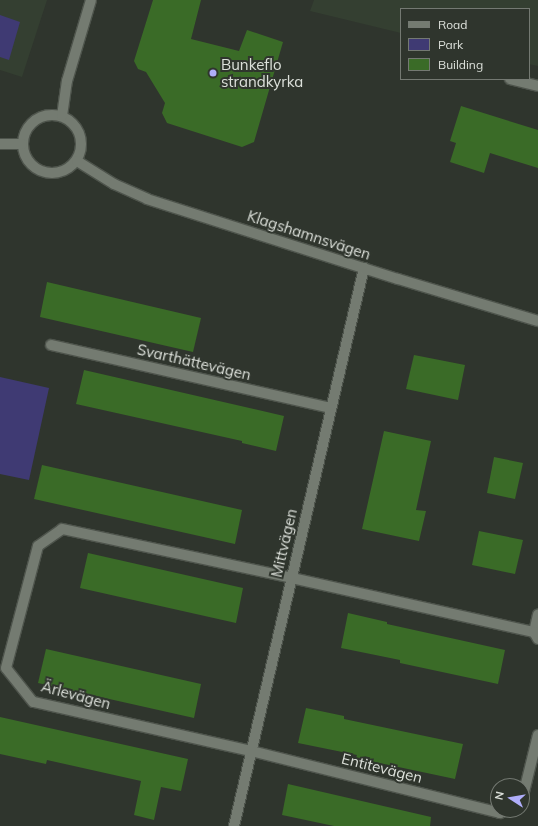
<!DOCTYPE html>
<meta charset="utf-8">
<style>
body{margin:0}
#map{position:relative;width:538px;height:826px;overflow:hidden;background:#2f352d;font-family:Mulish,sans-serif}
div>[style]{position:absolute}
.built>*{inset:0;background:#343f31}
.green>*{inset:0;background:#3f3a73}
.building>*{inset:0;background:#3a6b27}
.roads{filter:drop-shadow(1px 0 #4e544c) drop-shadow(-1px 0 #4e544c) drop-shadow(0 1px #4e544c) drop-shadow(0 -1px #4e544c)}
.service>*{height:10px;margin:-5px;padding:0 5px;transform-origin:5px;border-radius:5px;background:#747b71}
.minor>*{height:10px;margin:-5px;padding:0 5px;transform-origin:5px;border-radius:5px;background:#747b71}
.tertiary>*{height:10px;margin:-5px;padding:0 5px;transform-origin:5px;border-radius:5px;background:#747b71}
.tertiary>.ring{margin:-5px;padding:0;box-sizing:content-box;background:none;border:10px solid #747b71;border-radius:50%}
.dots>*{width:11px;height:11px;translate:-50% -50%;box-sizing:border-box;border:2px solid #2f352d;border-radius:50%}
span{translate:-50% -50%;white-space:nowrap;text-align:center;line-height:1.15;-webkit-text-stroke:4px #2f352d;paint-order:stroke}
.poi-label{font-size:15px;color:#dce0da}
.left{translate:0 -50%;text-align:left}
.street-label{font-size:15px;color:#dce0da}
.legend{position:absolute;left:400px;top:8px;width:130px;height:72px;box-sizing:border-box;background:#2f352d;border:1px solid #747972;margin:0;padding:5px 7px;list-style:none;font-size:12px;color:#dce0da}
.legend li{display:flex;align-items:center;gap:8px;height:20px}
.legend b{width:20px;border:1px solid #747972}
.north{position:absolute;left:490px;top:778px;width:40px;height:40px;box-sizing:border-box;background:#2f352d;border:1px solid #747972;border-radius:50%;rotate:282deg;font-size:11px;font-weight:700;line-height:16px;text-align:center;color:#dce0da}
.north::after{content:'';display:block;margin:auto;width:14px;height:18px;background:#b0aefa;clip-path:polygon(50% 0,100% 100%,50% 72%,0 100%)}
</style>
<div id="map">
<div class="built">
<i style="clip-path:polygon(0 0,47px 0,22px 77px,0 70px)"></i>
<i style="clip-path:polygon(314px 0,538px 0,538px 66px,529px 64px,529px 9px,401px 9px,401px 33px,310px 11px)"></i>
</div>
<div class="green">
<i style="clip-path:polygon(0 15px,20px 22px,9px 60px,0 57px)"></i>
<i style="clip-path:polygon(0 377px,49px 388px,29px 480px,0 474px)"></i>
</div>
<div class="building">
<i style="clip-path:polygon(153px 0,201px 0,191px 39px,239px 51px,247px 30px,283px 42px,254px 142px,242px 147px,167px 123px,162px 113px,165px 103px,146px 72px,138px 69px,134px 61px)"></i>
<i style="clip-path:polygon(461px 106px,538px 130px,538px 168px,490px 153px,484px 173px,450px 162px,456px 143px,450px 141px)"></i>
<i style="clip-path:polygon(47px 282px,201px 318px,193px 352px,40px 317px)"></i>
<i style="clip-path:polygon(414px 355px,465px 365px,458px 400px,406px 389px)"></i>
<i style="clip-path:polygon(84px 370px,284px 416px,276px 451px,242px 443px,242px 441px,76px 404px)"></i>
<i style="clip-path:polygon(384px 431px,431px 441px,416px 510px,426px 511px,419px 541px,362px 529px)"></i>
<i style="clip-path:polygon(494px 457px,523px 463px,515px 499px,487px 493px)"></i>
<i style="clip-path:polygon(42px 465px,242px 510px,235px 544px,34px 499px)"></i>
<i style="clip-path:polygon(479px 531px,523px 540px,515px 574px,472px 565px)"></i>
<i style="clip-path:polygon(88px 553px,243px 588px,236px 623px,80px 588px)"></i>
<i style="clip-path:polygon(348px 613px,387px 622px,387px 624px,505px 650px,498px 684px,400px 663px,400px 660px,341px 648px)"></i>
<i style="clip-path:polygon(46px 649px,201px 684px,194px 718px,38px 683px)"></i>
<i style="clip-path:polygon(306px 708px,344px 716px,344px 719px,463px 744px,455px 779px,356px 758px,357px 755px,298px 743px)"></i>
<i style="clip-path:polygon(0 717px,188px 759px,181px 791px,161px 787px,154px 820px,134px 815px,141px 781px,47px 760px,46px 764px,0 754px)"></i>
<i style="clip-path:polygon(288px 784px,431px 817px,430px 826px,334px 826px,282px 815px)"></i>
</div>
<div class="roads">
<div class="service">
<i style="left:510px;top:79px;width:29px;rotate:14deg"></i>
</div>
<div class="minor">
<i style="left:51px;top:345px;width:287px;rotate:12.7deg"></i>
<i style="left:534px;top:632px;width:18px;rotate:-77deg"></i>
<i style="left:522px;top:800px;width:67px;rotate:-76.2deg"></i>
<i style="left:505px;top:810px;width:6px;rotate:149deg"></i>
<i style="left:500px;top:813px;width:257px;rotate:-166deg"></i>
<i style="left:251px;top:751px;width:223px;rotate:-167.3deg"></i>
<i style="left:33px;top:702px;width:43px;rotate:-128.5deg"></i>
<i style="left:6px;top:668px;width:126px;rotate:-75.3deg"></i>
<i style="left:38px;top:546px;width:29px;rotate:-35deg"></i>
<i style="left:62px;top:529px;width:235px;rotate:12deg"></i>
<i style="left:292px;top:578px;width:248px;rotate:12.6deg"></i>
<i style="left:534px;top:632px;width:8px;rotate:60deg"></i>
<i style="left:234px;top:826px;width:573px;rotate:-76.89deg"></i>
</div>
<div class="tertiary">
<i class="ring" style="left:23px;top:115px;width:48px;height:48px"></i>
<i style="left:62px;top:116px;width:35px;rotate:-82deg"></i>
<i style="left:67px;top:81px;width:84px;rotate:-73.5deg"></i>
<i style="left:0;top:144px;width:22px"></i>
<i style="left:77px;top:161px;width:44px;rotate:31.9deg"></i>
<i style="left:114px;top:184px;width:36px;rotate:24deg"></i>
<i style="left:147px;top:199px;width:263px;rotate:17.7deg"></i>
<i style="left:398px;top:279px;width:146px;rotate:16.7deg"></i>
</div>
</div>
<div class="dots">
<i style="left:213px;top:73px;background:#b0aefa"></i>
</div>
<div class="poi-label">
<span class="left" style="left:221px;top:73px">Bunkeflo<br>strandkyrka</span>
</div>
<div class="street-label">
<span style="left:309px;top:235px;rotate:18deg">Klagshamnsvägen</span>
<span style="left:194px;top:362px;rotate:13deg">Svarthättevägen</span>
<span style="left:284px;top:543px;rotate:-77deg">Mittvägen</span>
<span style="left:76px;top:695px;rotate:15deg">Ärlevägen</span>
<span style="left:382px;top:768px;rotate:14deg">Entitevägen</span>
</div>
<ul class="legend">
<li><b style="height:5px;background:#747b71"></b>Road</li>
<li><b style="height:11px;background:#3f3a73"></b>Park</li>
<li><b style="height:11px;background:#3a6b27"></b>Building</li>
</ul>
<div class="north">N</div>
</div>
